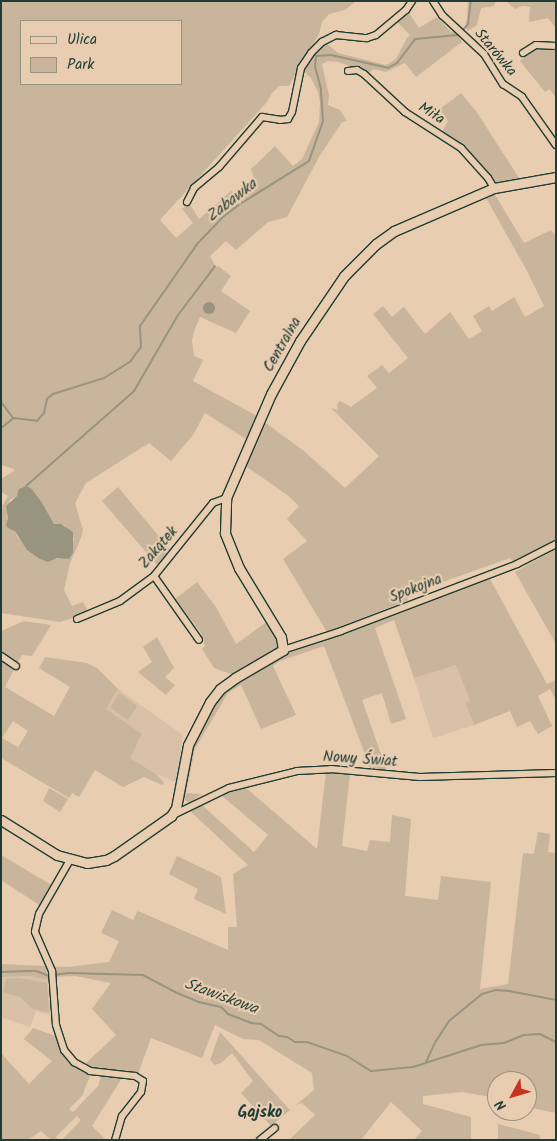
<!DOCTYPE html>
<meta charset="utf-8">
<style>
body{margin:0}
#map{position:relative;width:557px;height:1141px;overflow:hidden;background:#e9cdb0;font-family:Kalam,sans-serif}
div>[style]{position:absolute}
.built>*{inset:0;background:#d8c1a6}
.green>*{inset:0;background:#c8b59b}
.water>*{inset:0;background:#99947f}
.round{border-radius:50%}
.stream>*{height:2px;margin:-1px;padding:0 1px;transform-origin:1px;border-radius:1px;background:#99947f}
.roads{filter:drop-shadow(1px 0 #1f3d34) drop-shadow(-1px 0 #1f3d34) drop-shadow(0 1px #1f3d34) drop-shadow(0 -1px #1f3d34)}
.street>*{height:6px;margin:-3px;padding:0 3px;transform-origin:3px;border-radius:3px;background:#e9cdb0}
.secondary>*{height:9px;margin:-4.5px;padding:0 4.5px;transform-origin:4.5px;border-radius:4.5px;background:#e9cdb0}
span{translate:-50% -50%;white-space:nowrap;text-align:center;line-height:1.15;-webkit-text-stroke:4.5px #e9cdb0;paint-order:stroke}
.street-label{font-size:15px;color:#1f3d34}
.water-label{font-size:16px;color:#2b463c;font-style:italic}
.neighbourhood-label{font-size:16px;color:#1f3d34;font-weight:700}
.frame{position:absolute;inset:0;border:2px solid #1f3d34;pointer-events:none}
.legend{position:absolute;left:20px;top:20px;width:162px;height:65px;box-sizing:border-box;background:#e9cdb0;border:1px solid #98937e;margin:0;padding:6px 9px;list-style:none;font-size:15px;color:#1f3d34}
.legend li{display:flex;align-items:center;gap:10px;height:25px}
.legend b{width:25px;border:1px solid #98937e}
.north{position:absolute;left:487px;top:1071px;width:50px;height:50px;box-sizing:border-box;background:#e9cdb0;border:1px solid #98937e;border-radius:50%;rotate:231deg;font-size:14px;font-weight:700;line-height:20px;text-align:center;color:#1f3d34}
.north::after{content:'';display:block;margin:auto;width:18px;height:22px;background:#c8321e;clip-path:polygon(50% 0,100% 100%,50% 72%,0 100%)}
</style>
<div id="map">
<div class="built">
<i style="clip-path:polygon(456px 664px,470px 702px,465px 704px,474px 725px,433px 738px,414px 678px)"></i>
<i style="clip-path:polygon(118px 689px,183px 735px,176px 782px,156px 774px,130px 758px,105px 709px)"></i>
<i style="clip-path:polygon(30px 976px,50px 980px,52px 1016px,36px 1011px,30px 1027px,1px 1017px,1px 977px)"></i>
</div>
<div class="green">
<i style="clip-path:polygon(evenodd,1px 1px,356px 1px,345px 10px,329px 14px,322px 22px,319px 34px,289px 86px,279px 86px,272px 93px,267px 102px,160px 220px,176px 238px,193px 223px,182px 209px,189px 203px,199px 219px,231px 191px,239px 194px,255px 182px,251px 169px,275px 146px,293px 166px,302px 159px,319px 122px,320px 103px,318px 92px,311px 78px,304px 71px,316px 50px,326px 43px,338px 53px,386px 65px,396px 59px,407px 38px,410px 35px,396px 21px,408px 11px,419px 28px,437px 17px,451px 32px,455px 31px,462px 42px,416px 77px,405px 63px,386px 72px,373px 69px,368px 75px,359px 69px,338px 62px,328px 61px,322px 64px,329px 96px,328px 105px,340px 110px,347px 121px,342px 122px,319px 157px,287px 217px,268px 222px,236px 250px,226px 241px,210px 256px,216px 267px,218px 266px,231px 276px,221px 291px,250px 311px,236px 333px,200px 317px,194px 331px,192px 341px,194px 356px,203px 360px,193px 381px,257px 416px,246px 439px,205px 413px,193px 435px,171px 461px,149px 443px,86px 483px,75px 503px,83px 530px,81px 538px,70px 563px,64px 590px,72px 606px,83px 602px,89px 613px,60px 622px,1px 613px,1px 508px,8px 496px,1px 492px,1px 479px,14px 471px,14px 469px,1px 465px,1px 1px,21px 21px,181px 21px,181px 84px,21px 84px,21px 21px,1px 1px,22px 487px,31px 488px,54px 524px,64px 525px,74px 539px,71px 550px,61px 558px,54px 559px,18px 538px,15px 531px,7px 521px,10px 500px,17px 496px,22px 487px)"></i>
<i style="clip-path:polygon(468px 1px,496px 1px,494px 6px,481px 8px,477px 25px,468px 31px,465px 25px,467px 19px)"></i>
<i style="clip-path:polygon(506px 1px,556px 1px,556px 28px,548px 18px,529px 22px,530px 7px,522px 6px,515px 9px)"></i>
<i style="clip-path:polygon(556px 42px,556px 97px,549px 89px,545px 92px,520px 61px,532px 50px)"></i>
<i style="clip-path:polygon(461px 93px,476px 111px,519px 178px,493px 184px,442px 132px,448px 121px,440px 109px)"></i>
<i style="clip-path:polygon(494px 193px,524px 243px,551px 230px,556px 236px,556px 541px,513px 562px,510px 558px,406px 595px,408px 600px,327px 632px,283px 559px,307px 541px,287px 519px,299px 506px,286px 494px,244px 465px,263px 421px,304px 451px,345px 488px,379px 456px,331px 408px,338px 410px,337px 404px,340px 401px,351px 407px,377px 388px,367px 376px,382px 365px,389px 373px,408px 358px,373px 314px,383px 306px,392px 317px,404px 307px,425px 334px,450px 312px,469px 339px,482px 331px,473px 316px,489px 306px,492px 311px,514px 297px,525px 317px,544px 306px,527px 271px,485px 196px)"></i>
<i style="clip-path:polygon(118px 487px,171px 551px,159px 567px,102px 501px)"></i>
<i style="clip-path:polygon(556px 549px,556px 644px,515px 572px)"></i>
<i style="clip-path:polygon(489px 577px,547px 684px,556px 680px,556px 700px,550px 689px,538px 696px,552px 726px,538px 734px,530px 721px,517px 727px,510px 711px,474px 725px,465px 703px,470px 701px,456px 665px,414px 678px,394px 620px,375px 628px,406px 719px,391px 724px,382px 693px,362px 700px,387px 771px,371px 770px,324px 646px,280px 661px,273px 666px,296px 715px,261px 729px,241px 685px,228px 693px,195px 749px,186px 793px,202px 794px,189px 803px,182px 798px,192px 748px,201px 726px,221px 693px,241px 678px,282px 655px,360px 628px)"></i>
<i style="clip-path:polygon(197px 582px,216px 607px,236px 644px,268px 621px,274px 631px,278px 650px,233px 675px,214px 668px,202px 649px,205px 646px,201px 633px,175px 599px)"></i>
<i style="clip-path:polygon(24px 621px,51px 625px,32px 656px,22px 655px,17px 664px,1px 653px,1px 631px)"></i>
<i style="clip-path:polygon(157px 637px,174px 668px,165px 677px,175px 685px,166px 695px,138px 672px,152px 662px,143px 647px)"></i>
<i style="clip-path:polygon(evenodd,45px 657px,87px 663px,97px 668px,118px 689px,106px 709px,142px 734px,130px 758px,156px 774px,164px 783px,162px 785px,144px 777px,123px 787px,95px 770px,79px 797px,72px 793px,69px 798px,1px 758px,1px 659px,15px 668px,5px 687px,54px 716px,70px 687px,39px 668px,45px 657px,13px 721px,28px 731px,18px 747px,2px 738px,13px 721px)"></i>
<i style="clip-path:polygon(119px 693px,137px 706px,128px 720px,110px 708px)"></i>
<i style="clip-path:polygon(326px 772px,350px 773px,342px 846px,367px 851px,370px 840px,390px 842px,392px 815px,411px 819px,405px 896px,438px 900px,441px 876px,491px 882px,480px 989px,508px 984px,523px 853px,534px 854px,538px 832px,550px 834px,548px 852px,556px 853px,556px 1113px,527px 1107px,527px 1081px,497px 1081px,497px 1098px,462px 1092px,423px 1096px,423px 1104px,471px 1117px,471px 1140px,414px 1140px,422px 1131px,391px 1102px,361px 1140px,289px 1140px,315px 1115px,302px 1103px,296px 1105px,314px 1090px,312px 1073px,259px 1040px,243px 1039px,215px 1025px,202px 1058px,151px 1038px,138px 1074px,125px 1070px,93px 1069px,85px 1064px,116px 1035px,92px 1009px,111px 983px,75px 976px,50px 977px,50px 980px,30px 976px,1px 977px,1px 964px,68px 967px,109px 962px,119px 941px,101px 933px,112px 910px,133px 920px,138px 911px,228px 950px,228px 927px,237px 927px,233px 874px,248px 865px,190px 811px,200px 805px,203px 806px,254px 852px,268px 835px,221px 795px,245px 787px,317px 849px)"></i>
<i style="clip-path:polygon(49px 788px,68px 799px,60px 812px,43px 801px)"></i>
<i style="clip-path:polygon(1px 855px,53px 886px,41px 906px,1px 880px)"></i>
<i style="clip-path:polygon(177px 856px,221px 877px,226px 914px,194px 899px,198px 889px,169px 874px)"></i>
<i style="clip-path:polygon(19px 978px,47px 983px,49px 1012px,33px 1009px,20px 997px,3px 992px,6px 979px)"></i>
<i style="clip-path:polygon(33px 1028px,56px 1036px,66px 1057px,81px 1070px,91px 1074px,82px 1096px,69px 1109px,73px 1112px,98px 1086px,101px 1076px,122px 1078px,92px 1126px,104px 1138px,102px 1140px,62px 1140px,81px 1120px,77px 1116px,56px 1137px,58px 1140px,51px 1140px,41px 1131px,28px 1140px,1px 1140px,1px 1053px,29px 1084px,52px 1061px,24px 1039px)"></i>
<i style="clip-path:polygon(220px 1032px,290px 1110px,271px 1126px,241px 1093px,253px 1081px,232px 1053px,221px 1063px,215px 1065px,210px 1060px)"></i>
<i style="clip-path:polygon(498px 1124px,540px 1135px,540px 1140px,498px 1140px)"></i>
</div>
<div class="water">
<i class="round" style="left:203px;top:302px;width:12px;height:12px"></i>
<i style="clip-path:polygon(26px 486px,31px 488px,42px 503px,54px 524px,61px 524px,73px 532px,73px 553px,69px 559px,57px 558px,48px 562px,40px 559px,27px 550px,15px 531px,8px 528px,6px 525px,8px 518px,6px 506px,17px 496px,19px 489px)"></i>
</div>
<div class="stream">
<i style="left:463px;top:30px;width:8px;rotate:-50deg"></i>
<i style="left:468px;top:24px;width:23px;rotate:-83deg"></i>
<i style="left:1px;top:402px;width:20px;rotate:53deg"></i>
<i style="left:1px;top:428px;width:16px;rotate:-38deg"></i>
<i style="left:14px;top:418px;width:23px;rotate:7deg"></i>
<i style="left:37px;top:421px;width:11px;rotate:-49deg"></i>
<i style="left:44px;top:413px;width:14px;rotate:-78deg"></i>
<i style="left:47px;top:399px;width:8px;rotate:-40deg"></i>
<i style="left:53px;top:394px;width:53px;rotate:-17.4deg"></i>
<i style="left:104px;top:378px;width:31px;rotate:-32deg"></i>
<i style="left:130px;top:362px;width:19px;rotate:-54deg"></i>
<i style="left:141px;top:347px;width:21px;rotate:-93deg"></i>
<i style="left:140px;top:326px;width:101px;rotate:-55.1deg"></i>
<i style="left:198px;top:243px;width:37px;rotate:-46deg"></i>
<i style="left:224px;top:216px;width:20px;rotate:-37deg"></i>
<i style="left:240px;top:204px;width:81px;rotate:-31.9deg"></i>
<i style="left:309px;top:161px;width:42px;rotate:-70.7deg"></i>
<i style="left:323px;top:121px;width:32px;rotate:-94deg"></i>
<i style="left:321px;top:89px;width:24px;rotate:-105deg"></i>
<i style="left:315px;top:66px;width:10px;rotate:-84deg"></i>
<i style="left:316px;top:56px;width:15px;rotate:-4deg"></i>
<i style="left:331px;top:55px;width:58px;rotate:12.8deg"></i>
<i style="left:388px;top:68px;width:10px;rotate:-29deg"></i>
<i style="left:397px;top:63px;width:30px;rotate:-53deg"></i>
<i style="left:415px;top:39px;width:43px;rotate:-5.3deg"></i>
<i style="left:26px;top:486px;width:144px;rotate:-41.3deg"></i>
<i style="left:134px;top:391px;width:88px;rotate:-59.9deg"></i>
<i style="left:178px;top:315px;width:61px;rotate:-52.9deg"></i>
<i style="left:1px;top:972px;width:35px;rotate:-2deg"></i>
<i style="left:36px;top:971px;width:14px;rotate:21deg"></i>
<i style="left:54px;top:975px;width:14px;rotate:-8deg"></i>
<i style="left:68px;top:973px;width:75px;rotate:1.5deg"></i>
<i style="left:143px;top:975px;width:36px;rotate:28deg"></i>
<i style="left:175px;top:992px;width:26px;rotate:23deg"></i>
<i style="left:199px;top:1002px;width:23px;rotate:13deg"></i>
<i style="left:221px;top:1007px;width:10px;rotate:45deg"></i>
<i style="left:228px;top:1014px;width:25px;rotate:21deg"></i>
<i style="left:251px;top:1023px;width:10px;rotate:6deg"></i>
<i style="left:261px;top:1024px;width:22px;rotate:34deg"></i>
<i style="left:279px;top:1036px;width:8px;rotate:7deg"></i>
<i style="left:287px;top:1037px;width:9px;rotate:32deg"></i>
<i style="left:295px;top:1042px;width:12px"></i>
<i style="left:307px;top:1042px;width:42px;rotate:19.3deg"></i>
<i style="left:347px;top:1056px;width:28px;rotate:32deg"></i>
<i style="left:371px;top:1071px;width:42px;rotate:-5.4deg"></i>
<i style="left:413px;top:1067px;width:71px;rotate:-17.9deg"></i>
<i style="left:481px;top:1045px;width:23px;rotate:-5deg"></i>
<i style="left:504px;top:1043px;width:22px;rotate:-22deg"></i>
<i style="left:524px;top:1035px;width:16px;rotate:-4deg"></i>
<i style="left:540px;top:1034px;width:18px;rotate:27deg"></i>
<i style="left:426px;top:1062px;width:23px;rotate:-65deg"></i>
<i style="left:436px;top:1041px;width:24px;rotate:-57deg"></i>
<i style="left:449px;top:1021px;width:43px;rotate:-39.3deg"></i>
<i style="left:482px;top:994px;width:15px;rotate:-16deg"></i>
<i style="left:496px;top:990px;width:13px;rotate:4deg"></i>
<i style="left:509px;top:991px;width:48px;rotate:10.8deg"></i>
</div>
<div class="roads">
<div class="street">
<i style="left:433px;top:1px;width:17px;rotate:57deg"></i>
<i style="left:442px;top:15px;width:57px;rotate:42.9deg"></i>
<i style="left:484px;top:54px;width:36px;rotate:58deg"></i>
<i style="left:503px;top:84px;width:23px;rotate:34deg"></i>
<i style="left:522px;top:97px;width:59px;rotate:54.7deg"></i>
<i style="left:523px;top:53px;width:15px;rotate:-32deg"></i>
<i style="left:536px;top:45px;width:20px;rotate:3deg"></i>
<i style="left:348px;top:71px;width:9px;rotate:-6deg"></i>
<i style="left:357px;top:70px;width:8px;rotate:30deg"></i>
<i style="left:364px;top:74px;width:56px;rotate:42.8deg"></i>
<i style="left:405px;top:112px;width:67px;rotate:32.7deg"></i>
<i style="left:461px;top:148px;width:40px;rotate:48deg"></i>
<i style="left:488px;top:178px;width:12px;rotate:59deg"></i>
<i style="left:187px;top:202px;width:16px;rotate:-63deg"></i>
<i style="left:194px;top:188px;width:33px;rotate:-40deg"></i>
<i style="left:219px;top:167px;width:66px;rotate:-49.3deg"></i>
<i style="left:262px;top:117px;width:18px;rotate:9deg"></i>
<i style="left:280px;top:120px;width:8px;rotate:-7deg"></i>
<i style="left:288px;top:119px;width:8px;rotate:-60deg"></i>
<i style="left:292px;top:112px;width:45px;rotate:-78.4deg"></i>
<i style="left:301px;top:68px;width:18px;rotate:-56deg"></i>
<i style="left:311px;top:53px;width:16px;rotate:-45deg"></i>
<i style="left:322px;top:42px;width:16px;rotate:-27deg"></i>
<i style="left:336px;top:35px;width:31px;rotate:6deg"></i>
<i style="left:367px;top:38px;width:9px;rotate:-18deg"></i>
<i style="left:376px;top:35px;width:39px;rotate:-40deg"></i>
<i style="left:406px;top:10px;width:11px;rotate:-56deg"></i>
<i style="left:154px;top:576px;width:78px;rotate:54.9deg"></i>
<i style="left:77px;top:619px;width:47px;rotate:-22.7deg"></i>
<i style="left:120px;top:601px;width:42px;rotate:-36.3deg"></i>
<i style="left:154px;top:576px;width:94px;rotate:-51.1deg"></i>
<i style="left:213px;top:503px;width:14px;rotate:-21deg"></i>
<i style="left:283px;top:650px;width:61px;rotate:-18.1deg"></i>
<i style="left:341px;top:631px;width:188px;rotate:-20.8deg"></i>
<i style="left:517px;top:564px;width:44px;rotate:-27.1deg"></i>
<i style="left:1px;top:656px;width:18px;rotate:34deg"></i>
<i style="left:171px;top:816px;width:64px;rotate:-25.8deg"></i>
<i style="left:229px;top:788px;width:70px;rotate:-14deg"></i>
<i style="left:297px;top:771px;width:34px;rotate:-3deg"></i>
<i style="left:331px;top:769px;width:89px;rotate:5.1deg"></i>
<i style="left:420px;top:777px;width:136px;rotate:-1.7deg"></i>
<i style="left:70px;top:860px;width:62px;rotate:119.9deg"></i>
<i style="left:39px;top:914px;width:18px;rotate:103deg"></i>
<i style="left:35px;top:932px;width:43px;rotate:66.4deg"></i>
<i style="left:52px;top:971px;width:54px;rotate:85.8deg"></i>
<i style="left:56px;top:1025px;width:26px;rotate:72deg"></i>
<i style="left:64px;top:1050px;width:16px;rotate:50deg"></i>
<i style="left:74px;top:1062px;width:18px;rotate:29deg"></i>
<i style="left:90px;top:1071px;width:45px;rotate:6.3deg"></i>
<i style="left:135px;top:1076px;width:9px;rotate:32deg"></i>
<i style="left:143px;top:1081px;width:11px;rotate:100deg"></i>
<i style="left:141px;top:1092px;width:31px;rotate:128deg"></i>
<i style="left:122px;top:1116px;width:25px;rotate:106deg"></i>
<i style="left:260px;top:1140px;width:19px;rotate:-39deg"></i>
</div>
<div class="secondary">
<i style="left:1px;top:820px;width:66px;rotate:32deg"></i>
<i style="left:57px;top:855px;width:31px;rotate:15deg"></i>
<i style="left:87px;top:863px;width:19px;rotate:-9deg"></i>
<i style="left:106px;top:860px;width:9px;rotate:-27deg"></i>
<i style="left:114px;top:856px;width:70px;rotate:-35.1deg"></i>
<i style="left:171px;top:816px;width:9px;rotate:-58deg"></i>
<i style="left:176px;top:808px;width:64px;rotate:-79.2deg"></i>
<i style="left:188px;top:745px;width:48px;rotate:-62.9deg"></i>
<i style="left:210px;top:702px;width:16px;rotate:-52deg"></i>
<i style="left:220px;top:689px;width:19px;rotate:-36deg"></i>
<i style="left:235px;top:678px;width:56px;rotate:-30.3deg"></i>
<i style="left:283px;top:650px;width:13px;rotate:-99deg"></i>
<i style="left:281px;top:637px;width:81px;rotate:-121.3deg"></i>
<i style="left:239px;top:568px;width:38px;rotate:-112deg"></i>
<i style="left:225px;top:533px;width:35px;rotate:-88deg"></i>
<i style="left:226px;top:498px;width:113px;rotate:-66.6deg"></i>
<i style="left:271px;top:394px;width:60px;rotate:-61.3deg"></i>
<i style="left:300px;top:341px;width:78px;rotate:-55.9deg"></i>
<i style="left:344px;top:276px;width:45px;rotate:-45deg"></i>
<i style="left:376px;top:244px;width:22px;rotate:-36deg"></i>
<i style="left:394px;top:231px;width:109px;rotate:-23.3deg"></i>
<i style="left:494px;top:188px;width:63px;rotate:-10.1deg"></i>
</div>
</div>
<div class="street-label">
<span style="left:495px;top:53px;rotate:50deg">Starówka</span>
<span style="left:431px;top:114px;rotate:32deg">Miła</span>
<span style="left:283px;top:345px;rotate:-60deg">Centralna</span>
<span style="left:159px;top:548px;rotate:-49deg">Zakątek</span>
<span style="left:416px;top:589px;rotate:-21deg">Spokojna</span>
<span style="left:360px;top:760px;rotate:4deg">Nowy Świat</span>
</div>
<div class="water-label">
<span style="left:232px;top:201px;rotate:-38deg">Zabawka</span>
<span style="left:221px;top:997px;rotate:20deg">Stawiskowa</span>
</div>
<div class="neighbourhood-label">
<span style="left:260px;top:1113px">Gajsko</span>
</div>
<div class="frame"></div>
<ul class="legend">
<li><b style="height:6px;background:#e9cdb0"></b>Ulica</li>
<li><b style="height:14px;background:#c8b59b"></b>Park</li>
</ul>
<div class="north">N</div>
</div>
